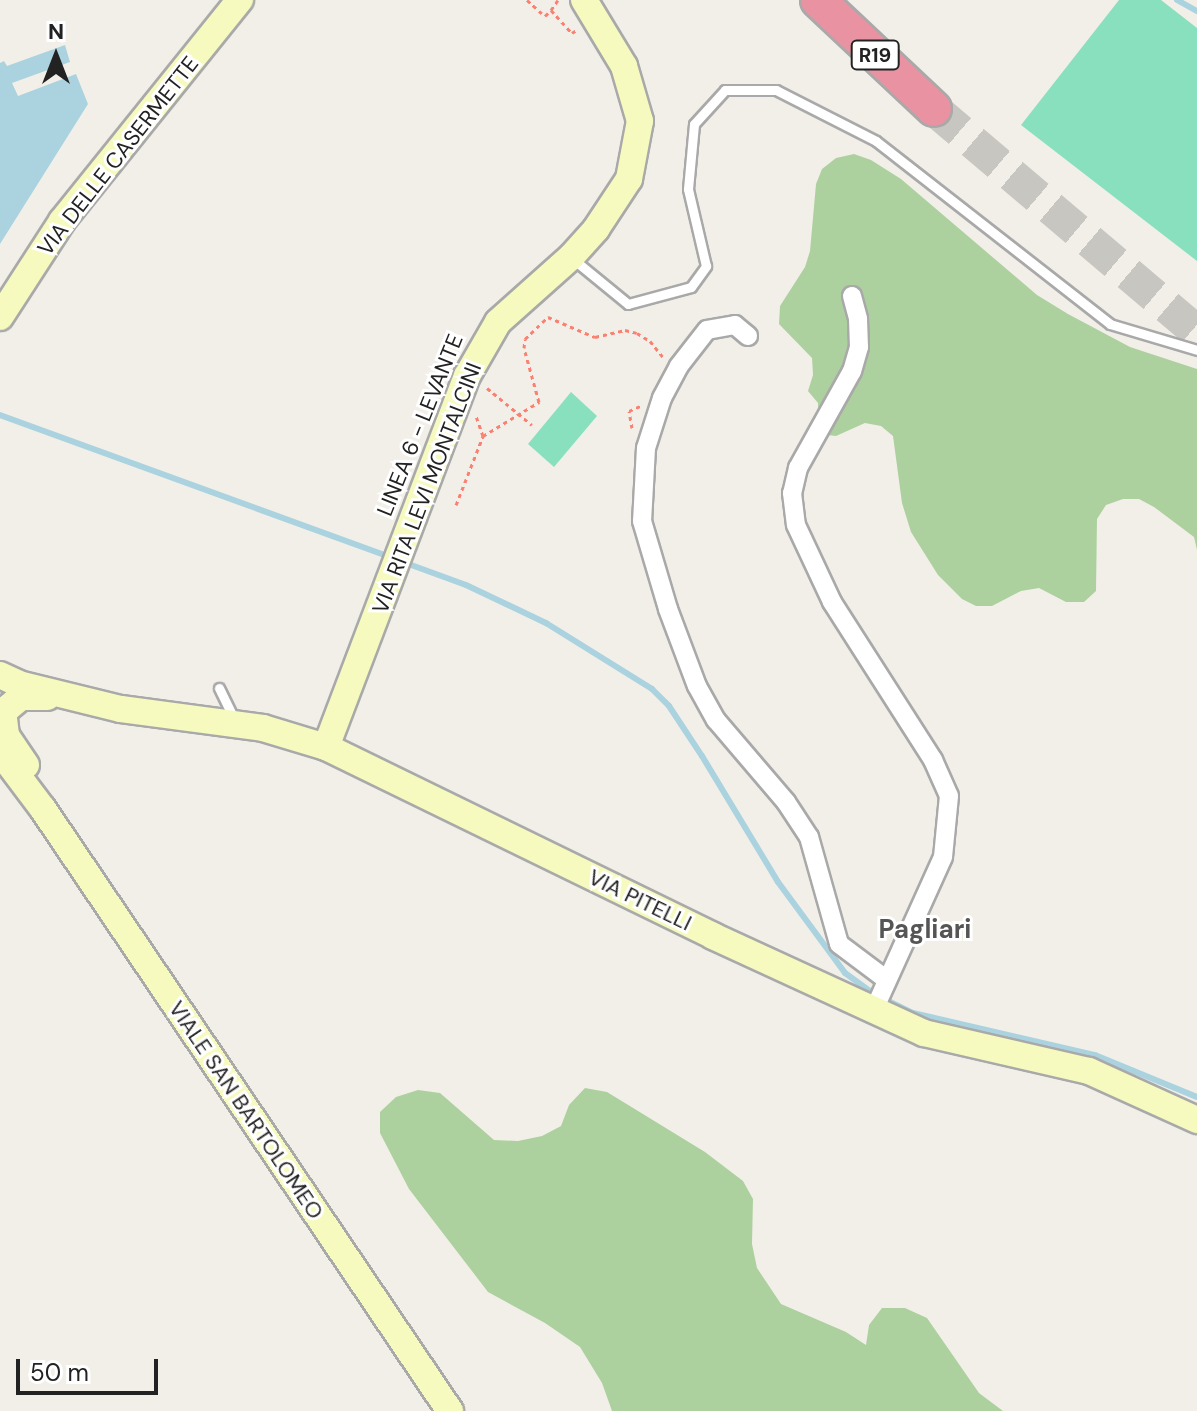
<!DOCTYPE html>
<style>
body{margin:0}
#map{position:relative;width:1197px;height:1411px;overflow:hidden;background:#f2efe9;font-family:"DM Sans",sans-serif}
div>[style]{position:absolute}
.forest>*{inset:0;background:#add19e}
.pitch>*{inset:0;background:#88e0be}
.water>*{inset:0;background:#aad3df}
.stream>*{height:6px;margin:-3px;padding:0 3px;transform-origin:3px;border-radius:3px;background:#aad3df}
.highway-tunnel>*{height:34px;margin-top:-17px;transform-origin:0;background:repeating-linear-gradient(90deg,#c8c6c1 0 34px,transparent 0 51px)}
.path>*{height:3px;margin-top:-1.5px;transform-origin:0;background:repeating-linear-gradient(90deg,#fa8072 0 4px,transparent 0 8px)}
.roads{filter:drop-shadow(2px 0 #a9a9a9) drop-shadow(-2px 0 #a9a9a9) drop-shadow(0 2px #a9a9a9) drop-shadow(0 -2px #a9a9a9)}
.lane>*{height:9px;margin:-4.5px;padding:0 4.5px;transform-origin:4.5px;border-radius:4.5px;background:#fff}
.street>*{height:18px;margin:-9px;padding:0 9px;transform-origin:9px;border-radius:9px;background:#fff}
.secondary>*{height:26px;margin:-13px;padding:0 13px;transform-origin:13px;border-radius:13px;background:#f7fabf}
.highway>*{height:34px;margin:-17px;padding:0 17px;transform-origin:17px;border-radius:17px;background:#e892a2}
span{translate:-50% -50%;white-space:nowrap;text-align:center;line-height:1.15;-webkit-text-stroke:6px #fff;paint-order:stroke}
.shield-label span{padding:2px 6px;background:#fff;border:2px solid;border-radius:6px;-webkit-text-stroke-width:0}
.shield-label{font-size:20px;color:#222;font-weight:700}
.street-label{font-size:22px;color:#222}
.quarter-label{font-size:26px;color:#555;font-weight:700}
.north{position:absolute;left:16px;top:16px;width:80px;height:80px;-webkit-text-stroke:6px #fff;paint-order:stroke;rotate:0deg;font-size:22px;font-weight:700;line-height:32px;text-align:center;color:#222}
.north::after{content:'';display:block;margin:auto;width:28px;height:36px;background:#222;clip-path:polygon(50% 0,100% 100%,50% 72%,0 100%)}
.scale{position:absolute;left:16px;top:1359px;width:142px;height:36px;box-sizing:border-box;border:4px solid #222;border-top:0;padding-left:10px;font-size:24px;line-height:28px;white-space:nowrap;color:#222;-webkit-text-stroke:6px #fff;paint-order:stroke}
</style>
<div id="map">
<div class="forest">
<i style="clip-path:polygon(854px 154px,871px 160px,901px 179px,1037px 295px,1068px 314px,1130px 347px,1197px 369px,1197px 550px,1194px 537px,1154px 507px,1139px 499px,1123px 499px,1106px 505px,1097px 519px,1096px 591px,1084px 602px,1066px 602px,1039px 588px,1021px 591px,992px 606px,976px 606px,962px 599px,938px 575px,911px 532px,902px 503px,893px 436px,881px 426px,865px 423px,836px 436px,819px 434px,818px 403px,808px 391px,813px 375px,812px 358px,779px 324px,780px 306px,805px 267px,810px 251px,816px 184px,822px 169px,836px 158px)"></i>
<i style="clip-path:polygon(585px 1088px,607px 1092px,705px 1152px,743px 1181px,753px 1199px,752px 1244px,757px 1268px,781px 1304px,846px 1332px,866px 1345px,869px 1325px,882px 1308px,905px 1308px,927px 1318px,979px 1393px,1003px 1411px,612px 1411px,602px 1383px,580px 1347px,545px 1323px,488px 1292px,409px 1189px,380px 1133px,380px 1112px,396px 1097px,418px 1090px,440px 1093px,494px 1140px,518px 1141px,542px 1136px,561px 1126px,569px 1105px)"></i>
</div>
<div class="pitch">
<i style="clip-path:polygon(1119px 0,1161px 0,1197px 28px,1197px 261px,1021px 125px)"></i>
<i style="clip-path:polygon(571px 392px,597px 416px,554px 467px,528px 444px)"></i>
</div>
<div class="water">
<i style="clip-path:polygon(65px 45px,70px 62px,12px 83px,18px 96px,76px 74px,88px 104px,0 244px,0 63px,4px 61px,7px 66px)"></i>
</div>
<div class="stream">
<i style="left:1177px;top:0;width:23px;rotate:29deg"></i>
<i style="left:0;top:415px;width:418px;rotate:20deg"></i>
<i style="left:403px;top:562px;width:67px;rotate:20.1deg"></i>
<i style="left:466px;top:585px;width:89px;rotate:25.4deg"></i>
<i style="left:546px;top:623px;width:125px;rotate:31.9deg"></i>
<i style="left:652px;top:689px;width:24px;rotate:45deg"></i>
<i style="left:669px;top:706px;width:60px;rotate:56.6deg"></i>
<i style="left:702px;top:756px;width:147px;rotate:58.9deg"></i>
<i style="left:778px;top:882px;width:113px;rotate:53.6deg"></i>
<i style="left:845px;top:973px;width:36px;rotate:36deg"></i>
<i style="left:874px;top:994px;width:43px;rotate:26deg"></i>
<i style="left:913px;top:1013px;width:187px;rotate:13deg"></i>
<i style="left:1095px;top:1055px;width:110px;rotate:22.4deg"></i>
</div>
<div class="highway-tunnel">
<i style="left:934px;top:109px;width:345px;rotate:40.3deg"></i>
</div>
<div class="path">
<i style="left:527px;top:0;width:24px;rotate:42deg"></i>
<i style="left:545px;top:16px;width:8px;rotate:-45deg"></i>
<i style="left:551px;top:10px;width:31px;rotate:48deg"></i>
<i style="left:572px;top:33px;width:4px;rotate:-34deg"></i>
<i style="left:551px;top:10px;width:12px;rotate:-55deg"></i>
<i style="left:487px;top:388px;width:58px;rotate:39.4deg"></i>
<i style="left:632px;top:428px;width:17px;rotate:-100deg"></i>
<i style="left:629px;top:411px;width:12px;rotate:-24deg"></i>
<i style="left:483px;top:436px;width:66px;rotate:-31.3deg"></i>
<i style="left:539px;top:402px;width:56px;rotate:-105.5deg"></i>
<i style="left:524px;top:348px;width:9px;rotate:-84deg"></i>
<i style="left:525px;top:339px;width:32px;rotate:-44deg"></i>
<i style="left:548px;top:317px;width:51px;rotate:23.1deg"></i>
<i style="left:595px;top:337px;width:31px;rotate:-13deg"></i>
<i style="left:625px;top:330px;width:12px;rotate:14deg"></i>
<i style="left:637px;top:333px;width:15px;rotate:32deg"></i>
<i style="left:650px;top:341px;width:22px;rotate:51deg"></i>
<i style="left:456px;top:505px;width:74px;rotate:-68.6deg"></i>
<i style="left:483px;top:436px;width:21px;rotate:-109deg"></i>
</div>
<div class="roads">
<div class="lane">
<i style="left:573px;top:259px;width:71px;rotate:39.3deg"></i>
<i style="left:628px;top:304px;width:65px;rotate:-15.1deg"></i>
<i style="left:691px;top:287px;width:26px;rotate:-54deg"></i>
<i style="left:706px;top:266px;width:79px;rotate:-103.2deg"></i>
<i style="left:688px;top:189px;width:65px;rotate:-84.7deg"></i>
<i style="left:694px;top:124px;width:46px;rotate:-47.6deg"></i>
<i style="left:725px;top:90px;width:51px"></i>
<i style="left:776px;top:90px;width:112px;rotate:27deg"></i>
<i style="left:876px;top:141px;width:297px;rotate:38deg"></i>
<i style="left:1110px;top:324px;width:91px;rotate:16.6deg"></i>
<i style="left:219px;top:688px;width:37px;rotate:64deg"></i>
</div>
<div class="street">
<i style="left:852px;top:296px;width:24px;rotate:75deg"></i>
<i style="left:858px;top:319px;width:28px;rotate:88deg"></i>
<i style="left:859px;top:347px;width:25px;rotate:106deg"></i>
<i style="left:852px;top:371px;width:111px;rotate:119.1deg"></i>
<i style="left:798px;top:468px;width:26px;rotate:103deg"></i>
<i style="left:792px;top:493px;width:32px;rotate:83deg"></i>
<i style="left:796px;top:525px;width:85px;rotate:64.9deg"></i>
<i style="left:832px;top:602px;width:188px;rotate:57.4deg"></i>
<i style="left:933px;top:760px;width:39px;rotate:66deg"></i>
<i style="left:949px;top:796px;width:61px;rotate:95.6deg"></i>
<i style="left:943px;top:857px;width:168px;rotate:114.3deg"></i>
<i style="left:748px;top:336px;width:17px;rotate:-140deg"></i>
<i style="left:735px;top:325px;width:28px;rotate:170deg"></i>
<i style="left:707px;top:330px;width:46px;rotate:127.9deg"></i>
<i style="left:679px;top:366px;width:36px;rotate:118deg"></i>
<i style="left:662px;top:398px;width:52px;rotate:107.7deg"></i>
<i style="left:646px;top:448px;width:73px;rotate:93.1deg"></i>
<i style="left:642px;top:521px;width:92px;rotate:73.5deg"></i>
<i style="left:668px;top:609px;width:82px;rotate:69.4deg"></i>
<i style="left:697px;top:686px;width:39px;rotate:61deg"></i>
<i style="left:716px;top:720px;width:108px;rotate:49.5deg"></i>
<i style="left:786px;top:802px;width:42px;rotate:56.7deg"></i>
<i style="left:809px;top:837px;width:111px;rotate:74.3deg"></i>
<i style="left:839px;top:944px;width:60px;rotate:36.9deg"></i>
</div>
<div class="secondary">
<i style="left:0;top:317px;width:114px;rotate:-57.1deg"></i>
<i style="left:62px;top:221px;width:284px;rotate:-51.2deg"></i>
<i style="left:0;top:675px;width:21px;rotate:25deg"></i>
<i style="left:19px;top:684px;width:105px;rotate:13.8deg"></i>
<i style="left:121px;top:709px;width:143px;rotate:7.6deg"></i>
<i style="left:263px;top:728px;width:66px;rotate:16.8deg"></i>
<i style="left:326px;top:747px;width:431px;rotate:26deg"></i>
<i style="left:713px;top:936px;width:232px;rotate:24.7deg"></i>
<i style="left:924px;top:1033px;width:169px;rotate:13deg"></i>
<i style="left:1089px;top:1071px;width:119px;rotate:24.4deg"></i>
<i style="left:326px;top:747px;width:397px;rotate:-69.2deg"></i>
<i style="left:467px;top:376px;width:62px;rotate:-60.1deg"></i>
<i style="left:498px;top:322px;width:98px;rotate:-41.7deg"></i>
<i style="left:571px;top:257px;width:38px;rotate:-48deg"></i>
<i style="left:596px;top:229px;width:60px;rotate:-56.6deg"></i>
<i style="left:629px;top:179px;width:59px;rotate:-79.3deg"></i>
<i style="left:640px;top:121px;width:57px;rotate:-106.2deg"></i>
<i style="left:624px;top:66px;width:77px;rotate:-121.2deg"></i>
<i style="left:0;top:752px;width:71px;rotate:53deg"></i>
<i style="left:43px;top:809px;width:727px;rotate:55.94deg"></i>
<i style="left:26px;top:765px;width:36px;rotate:-124deg"></i>
<i style="left:6px;top:735px;width:23px;rotate:-97deg"></i>
<i style="left:3px;top:712px;width:23px;rotate:-40deg"></i>
<i style="left:21px;top:697px;width:26px"></i>
</div>
<div class="highway">
<i style="left:818px;top:0;width:159px;rotate:43.2deg"></i>
</div>
</div>
<div class="shield-label">
<span style="left:875px;top:55px">R19</span>
</div>
<div class="street-label">
<span style="left:118px;top:156px;rotate:-52deg">VIA DELLE CASERMETTE</span>
<span style="left:420px;top:425px;rotate:-68deg">LINEA 6 - LEVANTE</span>
<span style="left:427px;top:488px;rotate:-69deg">VIA RITA LEVI MONTALCINI</span>
<span style="left:640px;top:900px;rotate:26deg">VIA PITELLI</span>
<span style="left:246px;top:1110px;rotate:56deg">VIALE SAN BARTOLOMEO</span>
</div>
<div class="quarter-label">
<span style="left:925px;top:930px">Pagliari</span>
</div>
<div class="north">N</div>
<div class="scale">50 m</div>
</div>
